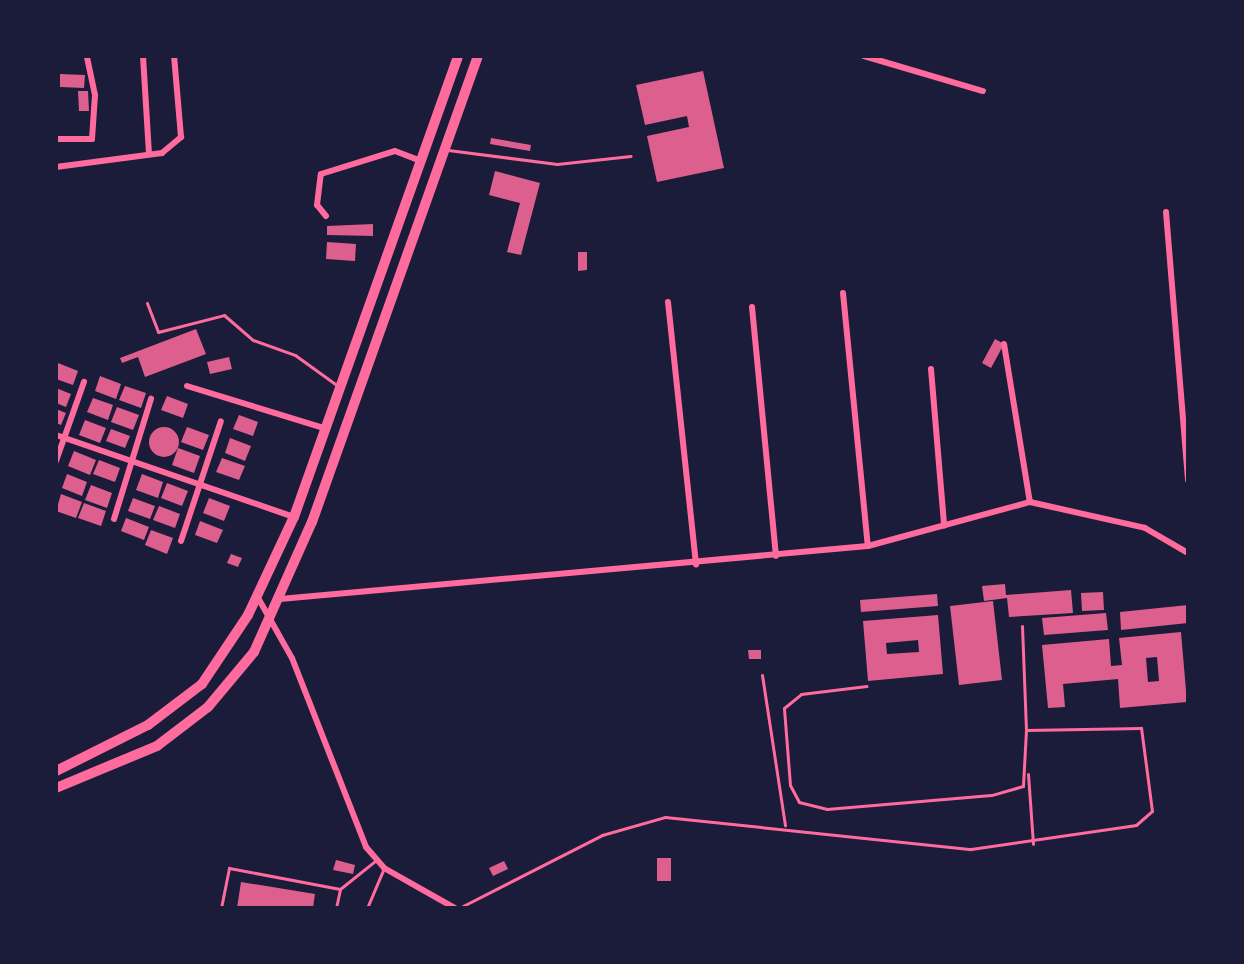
<!DOCTYPE html>
<style>
body{margin:0}
#map{position:relative;width:1244px;height:964px;overflow:hidden;background:#1b1b3a;font-family:Signika,sans-serif}
div>[style]{position:absolute}
.building>*{inset:0;background:#dd5f8e}
.round{border-radius:50%}
.service>*{height:3px;margin:-1.5px;padding:0 1.5px;transform-origin:1.5px;border-radius:1.5px;background:#ff6b9d}
.minor>*{height:6px;margin:-3px;padding:0 3px;transform-origin:3px;border-radius:3px;background:#ff6b9d}
.primary>*{height:10px;margin:-5px;padding:0 5px;transform-origin:5px;border-radius:5px;background:#ff6b9d}
span{translate:-50% -50%;white-space:nowrap;text-align:center;line-height:1.15;-webkit-text-stroke:7px #1b1b3a;paint-order:stroke}
.frame{position:absolute;inset:0;border:58px solid #1b1b3a;pointer-events:none}
</style>
<div id="map">
<div class="building">
<i style="clip-path:polygon(703px 71px,724px 168px,657px 182px,647px 136px,689px 127px,687px 116px,645px 125px,636px 85px)"></i>
<i style="clip-path:polygon(60px 74px,85px 75px,84px 88px,60px 87px)"></i>
<i style="clip-path:polygon(78px 91px,88px 91px,89px 111px,79px 111px)"></i>
<i style="clip-path:polygon(491px 138px,531px 145px,530px 151px,490px 144px)"></i>
<i style="clip-path:polygon(495px 171px,540px 183px,521px 255px,507px 252px,520px 203px,489px 195px)"></i>
<i style="clip-path:polygon(373px 224px,373px 236px,327px 235px,327px 226px)"></i>
<i style="clip-path:polygon(327px 242px,356px 244px,355px 261px,326px 259px)"></i>
<i style="clip-path:polygon(578px 252px,587px 252px,587px 270px,578px 271px)"></i>
<i style="clip-path:polygon(196px 329px,206px 354px,145px 377px,138px 357px,122px 363px,120px 358px)"></i>
<i style="clip-path:polygon(995px 339px,1004px 344px,991px 368px,982px 363px)"></i>
<i style="clip-path:polygon(229px 357px,232px 369px,210px 374px,207px 362px)"></i>
<i style="clip-path:polygon(58px 363px,78px 371px,73px 385px,56px 379px)"></i>
<i style="clip-path:polygon(100px 376px,121px 384px,116px 399px,95px 391px)"></i>
<i style="clip-path:polygon(125px 386px,146px 393px,141px 408px,119px 400px)"></i>
<i style="clip-path:polygon(56px 388px,71px 394px,66px 407px,56px 403px)"></i>
<i style="clip-path:polygon(167px 396px,188px 404px,183px 418px,161px 410px)"></i>
<i style="clip-path:polygon(93px 398px,113px 405px,108px 420px,87px 412px)"></i>
<i style="clip-path:polygon(117px 407px,139px 415px,133px 430px,111px 422px)"></i>
<i style="clip-path:polygon(56px 409px,66px 413px,61px 425px,56px 423px)"></i>
<i style="clip-path:polygon(239px 415px,258px 422px,253px 436px,233px 429px)"></i>
<i style="clip-path:polygon(85px 420px,106px 428px,100px 443px,79px 435px)"></i>
<i class="round" style="left:149px;top:427px;width:30px;height:30px"></i>
<i style="clip-path:polygon(187px 427px,209px 435px,203px 450px,181px 442px)"></i>
<i style="clip-path:polygon(111px 429px,130px 436px,125px 448px,106px 441px)"></i>
<i style="clip-path:polygon(230px 438px,251px 446px,245px 461px,225px 453px)"></i>
<i style="clip-path:polygon(178px 448px,200px 456px,194px 473px,172px 465px)"></i>
<i style="clip-path:polygon(74px 451px,96px 460px,90px 475px,68px 466px)"></i>
<i style="clip-path:polygon(222px 458px,245px 466px,239px 480px,216px 472px)"></i>
<i style="clip-path:polygon(99px 460px,120px 468px,115px 482px,93px 474px)"></i>
<i style="clip-path:polygon(67px 474px,87px 482px,82px 496px,62px 488px)"></i>
<i style="clip-path:polygon(142px 474px,163px 482px,158px 498px,136px 490px)"></i>
<i style="clip-path:polygon(167px 483px,188px 491px,182px 506px,161px 498px)"></i>
<i style="clip-path:polygon(91px 485px,112px 493px,107px 508px,85px 500px)"></i>
<i style="clip-path:polygon(61px 494px,82px 502px,76px 518px,56px 511px)"></i>
<i style="clip-path:polygon(133px 498px,155px 506px,150px 519px,128px 511px)"></i>
<i style="clip-path:polygon(209px 498px,230px 506px,224px 521px,203px 513px)"></i>
<i style="clip-path:polygon(84px 503px,106px 511px,101px 526px,78px 518px)"></i>
<i style="clip-path:polygon(159px 506px,180px 514px,175px 528px,153px 520px)"></i>
<i style="clip-path:polygon(126px 518px,149px 527px,144px 540px,121px 531px)"></i>
<i style="clip-path:polygon(200px 521px,223px 530px,217px 543px,195px 535px)"></i>
<i style="clip-path:polygon(151px 530px,173px 538px,167px 554px,145px 545px)"></i>
<i style="clip-path:polygon(231px 554px,242px 558px,238px 567px,227px 563px)"></i>
<i style="clip-path:polygon(1005px 584px,1006px 595px,1071px 590px,1073px 613px,1009px 617px,1007px 598px,984px 601px,982px 586px)"></i>
<i style="clip-path:polygon(1103px 592px,1104px 610px,1082px 611px,1081px 593px)"></i>
<i style="clip-path:polygon(937px 594px,938px 606px,861px 612px,860px 600px)"></i>
<i style="clip-path:polygon(993px 601px,1002px 680px,959px 685px,950px 606px)"></i>
<i style="clip-path:polygon(1188px 605px,1188px 623px,1121px 630px,1120px 612px)"></i>
<i style="clip-path:polygon(1106px 613px,1108px 630px,1044px 635px,1042px 618px)"></i>
<i style="clip-path:polygon(evenodd,938px 615px,943px 674px,868px 681px,863px 621px,938px 615px,918px 640px,919px 652px,887px 654px,886px 643px,918px 640px)"></i>
<i style="clip-path:polygon(evenodd,1181px 632px,1187px 702px,1120px 708px,1118px 679px,1063px 684px,1065px 707px,1048px 708px,1042px 645px,1109px 639px,1111px 666px,1122px 665px,1119px 638px,1181px 632px,1157px 657px,1159px 681px,1148px 682px,1146px 658px,1157px 657px)"></i>
<i style="clip-path:polygon(748px 650px,761px 650px,761px 659px,749px 659px)"></i>
<i style="clip-path:polygon(657px 858px,671px 858px,671px 881px,657px 881px)"></i>
<i style="clip-path:polygon(336px 860px,355px 865px,353px 874px,333px 870px)"></i>
<i style="clip-path:polygon(504px 861px,508px 869px,493px 876px,489px 868px)"></i>
<i style="clip-path:polygon(241px 882px,315px 894px,313px 908px,237px 908px)"></i>
</div>
<div class="service">
<i style="left:448px;top:150px;width:110px;rotate:7.3deg"></i>
<i style="left:557px;top:164px;width:74px;rotate:-6.2deg"></i>
<i style="left:147px;top:303px;width:31px;rotate:69deg"></i>
<i style="left:158px;top:332px;width:68px;rotate:-14.4deg"></i>
<i style="left:224px;top:315px;width:38px;rotate:41deg"></i>
<i style="left:253px;top:340px;width:45px;rotate:19.7deg"></i>
<i style="left:295px;top:355px;width:53px;rotate:35.8deg"></i>
<i style="left:1022px;top:626px;width:103px;rotate:87.8deg"></i>
<i style="left:762px;top:675px;width:152px;rotate:81.3deg"></i>
<i style="left:1028px;top:774px;width:70px;rotate:85.9deg"></i>
<i style="left:221px;top:908px;width:41px;rotate:-78.7deg"></i>
<i style="left:229px;top:868px;width:113px;rotate:10.7deg"></i>
<i style="left:336px;top:908px;width:19px;rotate:-78deg"></i>
<i style="left:340px;top:889px;width:45px;rotate:-38.7deg"></i>
<i style="left:367px;top:908px;width:43px;rotate:-67deg"></i>
<i style="left:459px;top:908px;width:161px;rotate:-27deg"></i>
<i style="left:602px;top:835px;width:66px;rotate:-15.9deg"></i>
<i style="left:665px;top:817px;width:308px;rotate:6deg"></i>
<i style="left:971px;top:849px;width:167px;rotate:-8.3deg"></i>
<i style="left:1136px;top:825px;width:21px;rotate:-41deg"></i>
<i style="left:1152px;top:811px;width:84px;rotate:-97.5deg"></i>
<i style="left:1141px;top:728px;width:115px;rotate:179deg"></i>
<i style="left:1026px;top:730px;width:56px;rotate:93.1deg"></i>
<i style="left:1023px;top:786px;width:33px;rotate:164deg"></i>
<i style="left:991px;top:795px;width:165px;rotate:175.1deg"></i>
<i style="left:827px;top:809px;width:29px;rotate:-166deg"></i>
<i style="left:799px;top:802px;width:19px;rotate:-118deg"></i>
<i style="left:790px;top:785px;width:77px;rotate:-94.5deg"></i>
<i style="left:784px;top:708px;width:22px;rotate:-39deg"></i>
<i style="left:801px;top:694px;width:66px;rotate:-6.9deg"></i>
</div>
<div class="minor">
<i style="left:143px;top:56px;width:98px;rotate:86.5deg"></i>
<i style="left:864px;top:56px;width:124px;rotate:16.4deg"></i>
<i style="left:56px;top:139px;width:36px"></i>
<i style="left:92px;top:139px;width:44px;rotate:-86.1deg"></i>
<i style="left:95px;top:95px;width:40px;rotate:-102deg"></i>
<i style="left:56px;top:167px;width:107px;rotate:-7.5deg"></i>
<i style="left:162px;top:153px;width:25px;rotate:-40deg"></i>
<i style="left:181px;top:137px;width:81px;rotate:-94.9deg"></i>
<i style="left:1166px;top:212px;width:269px;rotate:85.3deg"></i>
<i style="left:326px;top:216px;width:14px;rotate:-129deg"></i>
<i style="left:317px;top:205px;width:31px;rotate:-83deg"></i>
<i style="left:321px;top:174px;width:77px;rotate:-17.3deg"></i>
<i style="left:395px;top:151px;width:22px;rotate:21deg"></i>
<i style="left:843px;top:293px;width:254px;rotate:84.4deg"></i>
<i style="left:668px;top:302px;width:264px;rotate:83.9deg"></i>
<i style="left:752px;top:307px;width:250px;rotate:84.5deg"></i>
<i style="left:1004px;top:344px;width:160px;rotate:80.7deg"></i>
<i style="left:931px;top:369px;width:157px;rotate:85.2deg"></i>
<i style="left:187px;top:386px;width:146px;rotate:17.1deg"></i>
<i style="left:56px;top:435px;width:252px;rotate:19deg"></i>
<i style="left:56px;top:461px;width:84px;rotate:-70.5deg"></i>
<i style="left:114px;top:519px;width:126px;rotate:-72.9deg"></i>
<i style="left:181px;top:541px;width:126px;rotate:-71.6deg"></i>
<i style="left:257px;top:596px;width:71px;rotate:60.6deg"></i>
<i style="left:292px;top:658px;width:203px;rotate:68.6deg"></i>
<i style="left:366px;top:847px;width:28px;rotate:49deg"></i>
<i style="left:384px;top:868px;width:81px;rotate:29.4deg"></i>
<i style="left:280px;top:599px;width:590px;rotate:-5.15deg"></i>
<i style="left:868px;top:546px;width:168px;rotate:-15.2deg"></i>
<i style="left:1030px;top:502px;width:118px;rotate:12.7deg"></i>
<i style="left:1145px;top:528px;width:50px;rotate:30.2deg"></i>
</div>
<div class="primary">
<i style="left:56px;top:771px;width:103px;rotate:-26.6deg"></i>
<i style="left:148px;top:725px;width:68px;rotate:-37.2deg"></i>
<i style="left:202px;top:684px;width:83px;rotate:-56.3deg"></i>
<i style="left:248px;top:615px;width:108px;rotate:-64.9deg"></i>
<i style="left:294px;top:517px;width:489px;rotate:-70.4deg"></i>
<i style="left:56px;top:788px;width:109px;rotate:-22.6deg"></i>
<i style="left:157px;top:746px;width:64px;rotate:-37.4deg"></i>
<i style="left:208px;top:707px;width:72px;rotate:-50.1deg"></i>
<i style="left:254px;top:652px;width:142px;rotate:-66deg"></i>
<i style="left:312px;top:522px;width:495px;rotate:-70.4deg"></i>
</div>
<div class="frame"></div>
</div>
